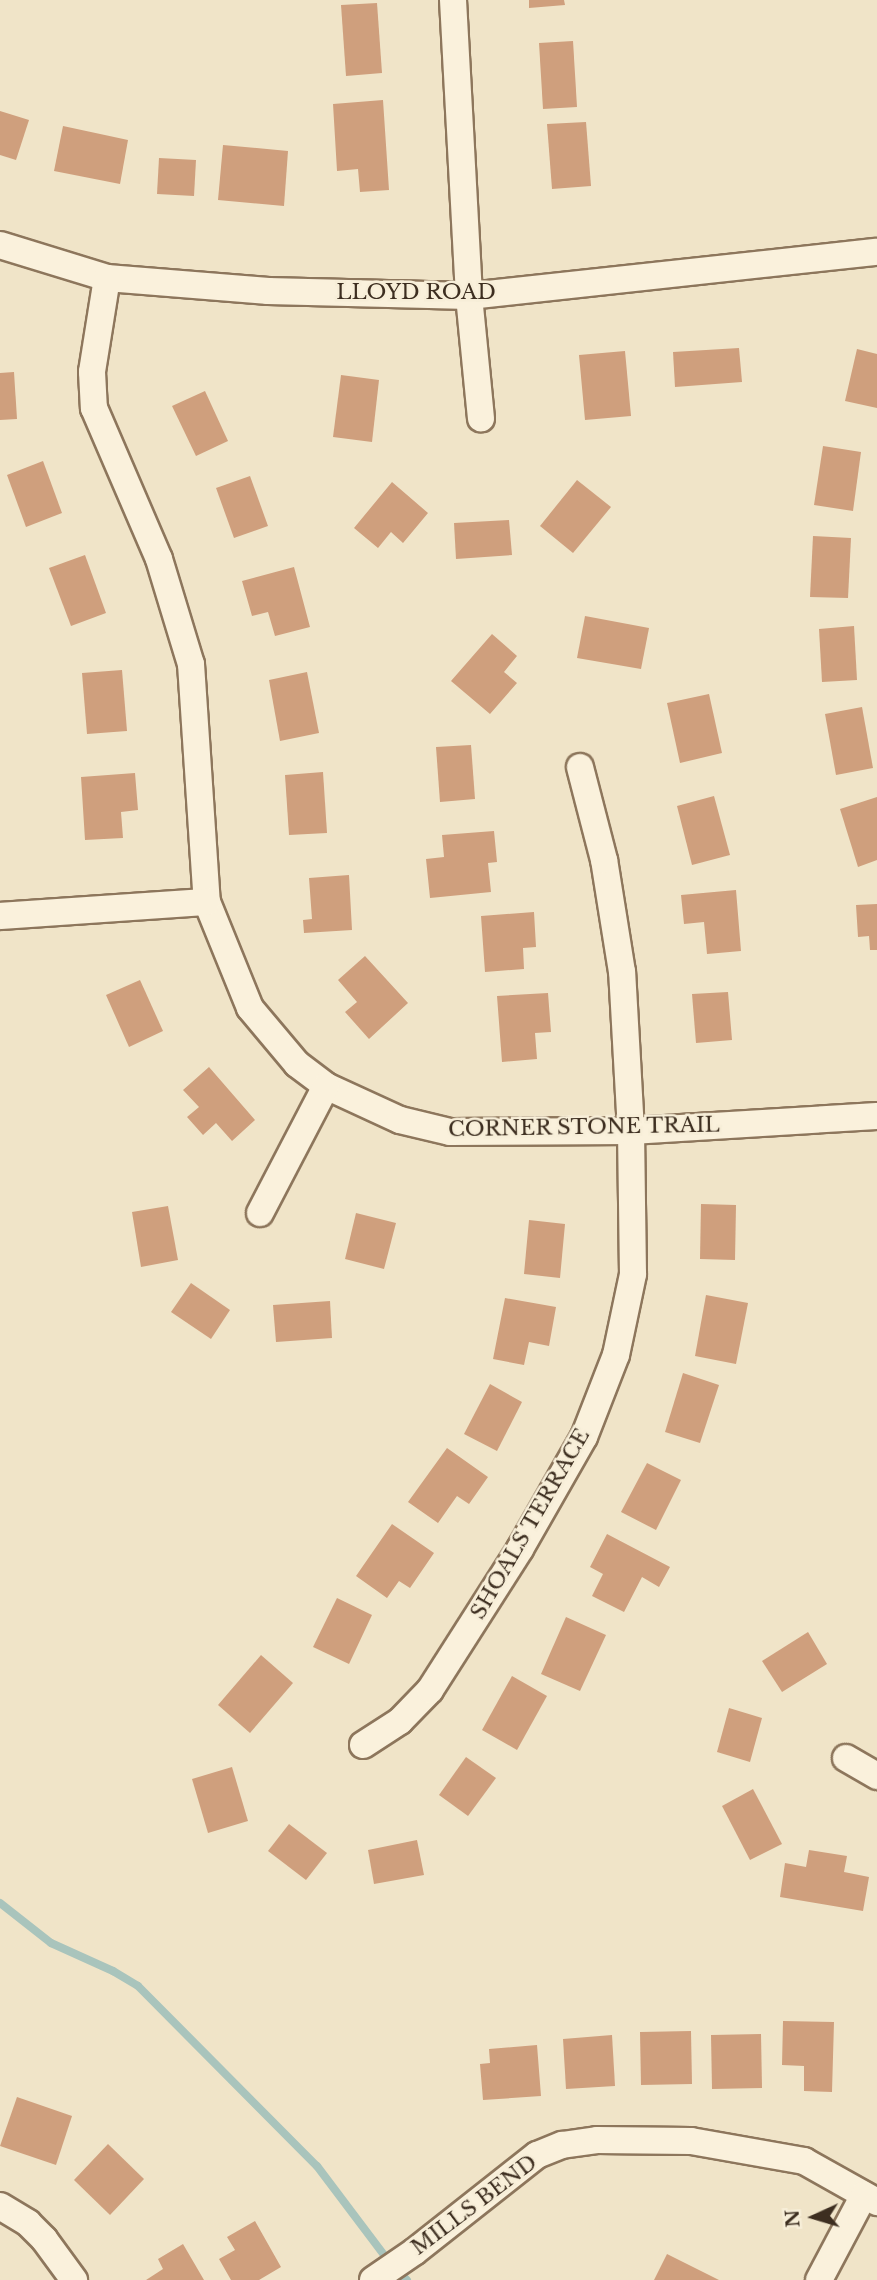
<!DOCTYPE html>
<style>
body{margin:0}
#map{position:relative;width:877px;height:2280px;overflow:hidden;background:#f0e4c8;font-family:"Libre Baskerville",serif}
div>[style]{position:absolute}
.stream>*{height:8px;margin:-4px;padding:0 4px;transform-origin:4px;border-radius:4px;background:#a9c4bc}
.building>*{inset:0;background:#cf9f7d}
.roads{filter:drop-shadow(2px 0 #8d765c) drop-shadow(-2px 0 #8d765c) drop-shadow(0 2px #8d765c) drop-shadow(0 -2px #8d765c)}
.minor>*{height:26px;margin:-13px;padding:0 13px;transform-origin:13px;border-radius:13px;background:#faf1dc}
span{translate:-50% -50%;white-space:nowrap;text-align:center;line-height:1.15;-webkit-text-stroke:5px #f7eed8;paint-order:stroke}
.street-label{font-size:21px;color:#3d2e20}
.north{position:absolute;left:779px;top:2182px;width:70px;height:70px;-webkit-text-stroke:5px #f7eed8;paint-order:stroke;rotate:266deg;font-size:19px;font-weight:700;line-height:28px;text-align:center;color:#3d2e20}
.north::after{content:'';display:block;margin:auto;width:24px;height:32px;background:#3d2e20;clip-path:polygon(50% 0,100% 100%,50% 72%,0 100%)}
</style>
<div id="map">
<div class="stream">
<i style="left:0;top:1903px;width:65px;rotate:38.1deg"></i>
<i style="left:51px;top:1943px;width:68px;rotate:24.3deg"></i>
<i style="left:113px;top:1971px;width:29px;rotate:31deg"></i>
<i style="left:138px;top:1986px;width:254px;rotate:45.2deg"></i>
<i style="left:317px;top:2166px;width:126px;rotate:53deg"></i>
<i style="left:393px;top:2267px;width:19px;rotate:43deg"></i>
</div>
<div class="building">
<i style="clip-path:polygon(529px 0,564px 0,565px 5px,529px 8px)"></i>
<i style="clip-path:polygon(377px 3px,382px 73px,346px 76px,341px 5px)"></i>
<i style="clip-path:polygon(573px 41px,577px 107px,543px 109px,539px 43px)"></i>
<i style="clip-path:polygon(383px 100px,389px 190px,360px 192px,358px 169px,337px 171px,333px 104px)"></i>
<i style="clip-path:polygon(0 111px,29px 120px,16px 160px,0 155px)"></i>
<i style="clip-path:polygon(586px 122px,591px 186px,552px 189px,547px 124px)"></i>
<i style="clip-path:polygon(63px 126px,128px 140px,120px 184px,54px 171px)"></i>
<i style="clip-path:polygon(223px 145px,288px 151px,284px 206px,218px 200px)"></i>
<i style="clip-path:polygon(159px 158px,196px 160px,194px 196px,157px 194px)"></i>
<i style="clip-path:polygon(739px 348px,742px 382px,675px 387px,673px 352px)"></i>
<i style="clip-path:polygon(857px 349px,877px 354px,877px 408px,845px 401px)"></i>
<i style="clip-path:polygon(625px 351px,631px 416px,585px 420px,579px 355px)"></i>
<i style="clip-path:polygon(14px 372px,17px 419px,0 420px,0 373px)"></i>
<i style="clip-path:polygon(341px 375px,379px 380px,372px 442px,333px 437px)"></i>
<i style="clip-path:polygon(205px 391px,228px 441px,196px 456px,172px 406px)"></i>
<i style="clip-path:polygon(823px 446px,861px 452px,853px 511px,814px 505px)"></i>
<i style="clip-path:polygon(43px 461px,62px 513px,26px 527px,7px 475px)"></i>
<i style="clip-path:polygon(250px 476px,268px 526px,234px 538px,216px 488px)"></i>
<i style="clip-path:polygon(577px 480px,611px 507px,573px 553px,540px 526px)"></i>
<i style="clip-path:polygon(392px 482px,428px 513px,403px 543px,391px 532px,378px 548px,354px 528px)"></i>
<i style="clip-path:polygon(509px 520px,512px 555px,456px 559px,454px 523px)"></i>
<i style="clip-path:polygon(813px 536px,851px 538px,848px 598px,810px 597px)"></i>
<i style="clip-path:polygon(85px 555px,106px 613px,71px 626px,49px 568px)"></i>
<i style="clip-path:polygon(294px 567px,310px 627px,275px 636px,268px 612px,252px 616px,242px 581px)"></i>
<i style="clip-path:polygon(585px 616px,649px 628px,641px 669px,577px 658px)"></i>
<i style="clip-path:polygon(854px 626px,857px 680px,822px 682px,819px 629px)"></i>
<i style="clip-path:polygon(492px 634px,517px 656px,504px 672px,517px 683px,490px 714px,451px 681px)"></i>
<i style="clip-path:polygon(122px 670px,127px 731px,87px 734px,82px 673px)"></i>
<i style="clip-path:polygon(307px 672px,319px 733px,280px 741px,269px 680px)"></i>
<i style="clip-path:polygon(709px 694px,722px 753px,680px 763px,667px 703px)"></i>
<i style="clip-path:polygon(862px 707px,873px 768px,836px 775px,825px 714px)"></i>
<i style="clip-path:polygon(471px 745px,475px 799px,440px 802px,436px 747px)"></i>
<i style="clip-path:polygon(323px 772px,327px 833px,289px 835px,285px 775px)"></i>
<i style="clip-path:polygon(135px 773px,138px 810px,121px 812px,123px 838px,85px 840px,81px 777px)"></i>
<i style="clip-path:polygon(714px 796px,730px 855px,692px 865px,677px 806px)"></i>
<i style="clip-path:polygon(877px 797px,877px 860px,858px 867px,840px 809px)"></i>
<i style="clip-path:polygon(494px 831px,497px 862px,488px 863px,491px 892px,430px 898px,426px 859px,444px 857px,442px 835px)"></i>
<i style="clip-path:polygon(349px 875px,352px 930px,304px 933px,303px 920px,312px 919px,309px 878px)"></i>
<i style="clip-path:polygon(736px 890px,741px 951px,707px 954px,704px 922px,684px 924px,681px 895px)"></i>
<i style="clip-path:polygon(877px 904px,877px 950px,870px 950px,869px 936px,858px 937px,856px 905px)"></i>
<i style="clip-path:polygon(534px 912px,536px 947px,523px 948px,524px 969px,485px 972px,481px 916px)"></i>
<i style="clip-path:polygon(365px 956px,408px 1003px,369px 1039px,345px 1012px,357px 1002px,338px 980px)"></i>
<i style="clip-path:polygon(140px 980px,163px 1031px,129px 1047px,106px 995px)"></i>
<i style="clip-path:polygon(728px 992px,732px 1040px,696px 1043px,692px 994px)"></i>
<i style="clip-path:polygon(548px 993px,551px 1032px,535px 1033px,537px 1059px,502px 1062px,497px 996px)"></i>
<i style="clip-path:polygon(209px 1067px,255px 1120px,232px 1141px,216px 1123px,203px 1135px,187px 1117px,199px 1107px,183px 1090px)"></i>
<i style="clip-path:polygon(701px 1204px,736px 1205px,735px 1260px,700px 1259px)"></i>
<i style="clip-path:polygon(168px 1206px,178px 1260px,141px 1267px,132px 1212px)"></i>
<i style="clip-path:polygon(356px 1213px,396px 1223px,384px 1269px,345px 1259px)"></i>
<i style="clip-path:polygon(529px 1220px,565px 1224px,560px 1278px,524px 1274px)"></i>
<i style="clip-path:polygon(191px 1283px,230px 1310px,211px 1339px,171px 1312px)"></i>
<i style="clip-path:polygon(706px 1295px,748px 1303px,736px 1364px,695px 1356px)"></i>
<i style="clip-path:polygon(505px 1298px,556px 1307px,549px 1346px,529px 1342px,524px 1365px,493px 1359px)"></i>
<i style="clip-path:polygon(330px 1301px,332px 1338px,276px 1342px,273px 1305px)"></i>
<i style="clip-path:polygon(683px 1373px,719px 1385px,700px 1443px,665px 1432px)"></i>
<i style="clip-path:polygon(490px 1384px,522px 1402px,497px 1451px,464px 1434px)"></i>
<i style="clip-path:polygon(447px 1448px,488px 1477px,469px 1504px,457px 1496px,438px 1523px,408px 1502px)"></i>
<i style="clip-path:polygon(647px 1463px,681px 1480px,656px 1530px,621px 1512px)"></i>
<i style="clip-path:polygon(392px 1524px,434px 1553px,410px 1588px,399px 1581px,387px 1598px,356px 1576px)"></i>
<i style="clip-path:polygon(607px 1534px,670px 1567px,659px 1587px,642px 1577px,624px 1612px,592px 1596px,603px 1574px,590px 1567px)"></i>
<i style="clip-path:polygon(337px 1598px,372px 1615px,349px 1664px,313px 1647px)"></i>
<i style="clip-path:polygon(566px 1617px,606px 1635px,580px 1691px,541px 1674px)"></i>
<i style="clip-path:polygon(808px 1632px,827px 1664px,782px 1692px,762px 1661px)"></i>
<i style="clip-path:polygon(261px 1655px,293px 1683px,250px 1733px,218px 1705px)"></i>
<i style="clip-path:polygon(512px 1676px,547px 1696px,517px 1750px,482px 1730px)"></i>
<i style="clip-path:polygon(729px 1708px,762px 1718px,750px 1762px,717px 1752px)"></i>
<i style="clip-path:polygon(466px 1757px,496px 1778px,468px 1816px,439px 1795px)"></i>
<i style="clip-path:polygon(232px 1767px,248px 1821px,208px 1833px,192px 1779px)"></i>
<i style="clip-path:polygon(753px 1789px,782px 1844px,750px 1860px,722px 1806px)"></i>
<i style="clip-path:polygon(289px 1824px,327px 1853px,306px 1880px,268px 1851px)"></i>
<i style="clip-path:polygon(417px 1840px,424px 1875px,374px 1884px,368px 1850px)"></i>
<i style="clip-path:polygon(809px 1850px,847px 1856px,844px 1872px,869px 1877px,863px 1911px,780px 1897px,785px 1863px,806px 1867px)"></i>
<i style="clip-path:polygon(783px 2021px,834px 2022px,832px 2092px,804px 2091px,804px 2066px,782px 2065px)"></i>
<i style="clip-path:polygon(691px 2031px,692px 2084px,641px 2085px,640px 2032px)"></i>
<i style="clip-path:polygon(761px 2034px,762px 2088px,712px 2089px,711px 2035px)"></i>
<i style="clip-path:polygon(612px 2035px,615px 2086px,566px 2089px,563px 2039px)"></i>
<i style="clip-path:polygon(537px 2045px,541px 2096px,483px 2100px,480px 2064px,490px 2063px,489px 2049px)"></i>
<i style="clip-path:polygon(17px 2097px,72px 2116px,56px 2165px,0 2146px)"></i>
<i style="clip-path:polygon(108px 2144px,144px 2179px,110px 2215px,74px 2180px)"></i>
<i style="clip-path:polygon(255px 2221px,281px 2267px,259px 2280px,231px 2280px,219px 2259px,235px 2250px,227px 2237px)"></i>
<i style="clip-path:polygon(183px 2244px,204px 2280px,146px 2280px,163px 2269px,158px 2259px)"></i>
<i style="clip-path:polygon(667px 2254px,719px 2280px,654px 2280px)"></i>
</div>
<div class="roads">
<div class="minor">
<i style="left:453px;top:0;width:296px;rotate:86.9deg"></i>
<i style="left:469px;top:296px;width:123px;rotate:84.4deg"></i>
<i style="left:0;top:245px;width:112px;rotate:17.1deg"></i>
<i style="left:107px;top:278px;width:162px;rotate:4.6deg"></i>
<i style="left:268px;top:291px;width:201px;rotate:1.4deg"></i>
<i style="left:469px;top:296px;width:410px;rotate:-6.2deg"></i>
<i style="left:107px;top:278px;width:95px;rotate:99.1deg"></i>
<i style="left:92px;top:372px;width:36px;rotate:87deg"></i>
<i style="left:94px;top:408px;width:164px;rotate:66.7deg"></i>
<i style="left:159px;top:559px;width:110px;rotate:73.1deg"></i>
<i style="left:191px;top:664px;width:239px;rotate:86.2deg"></i>
<i style="left:207px;top:902px;width:114px;rotate:67.9deg"></i>
<i style="left:250px;top:1008px;width:73px;rotate:50deg"></i>
<i style="left:297px;top:1064px;width:36px;rotate:37deg"></i>
<i style="left:326px;top:1086px;width:81px;rotate:24.7deg"></i>
<i style="left:400px;top:1120px;width:51px;rotate:13.5deg"></i>
<i style="left:450px;top:1132px;width:181px;rotate:-0.3deg"></i>
<i style="left:631px;top:1131px;width:246px;rotate:-3.5deg"></i>
<i style="left:0;top:916px;width:207px;rotate:-3.9deg"></i>
<i style="left:260px;top:1213px;width:143px;rotate:-62.5deg"></i>
<i style="left:363px;top:1745px;width:44px;rotate:-33deg"></i>
<i style="left:400px;top:1721px;width:43px;rotate:-45.9deg"></i>
<i style="left:430px;top:1690px;width:167px;rotate:-57.4deg"></i>
<i style="left:520px;top:1549px;width:129px;rotate:-60.3deg"></i>
<i style="left:584px;top:1437px;width:88px;rotate:-68.7deg"></i>
<i style="left:616px;top:1355px;width:83px;rotate:-78.1deg"></i>
<i style="left:633px;top:1274px;width:143px;rotate:-90.8deg"></i>
<i style="left:631px;top:1131px;width:159px;rotate:-93.2deg"></i>
<i style="left:622px;top:972px;width:113px;rotate:-99.1deg"></i>
<i style="left:604px;top:860px;width:96px;rotate:-104.5deg"></i>
<i style="left:846px;top:1758px;width:36px;rotate:30deg"></i>
<i style="left:0;top:2206px;width:33px;rotate:31deg"></i>
<i style="left:28px;top:2223px;width:23px;rotate:45deg"></i>
<i style="left:44px;top:2239px;width:51px;rotate:53.8deg"></i>
<i style="left:373px;top:2280px;width:50px;rotate:-34.3deg"></i>
<i style="left:414px;top:2252px;width:157px;rotate:-38.3deg"></i>
<i style="left:537px;top:2155px;width:27px;rotate:-22deg"></i>
<i style="left:562px;top:2145px;width:35px;rotate:-8deg"></i>
<i style="left:597px;top:2140px;width:94px;rotate:0.6deg"></i>
<i style="left:691px;top:2141px;width:115px;rotate:10deg"></i>
<i style="left:804px;top:2161px;width:84px;rotate:29.3deg"></i>
<i style="left:819px;top:2280px;width:96px;rotate:-62.1deg"></i>
</div>
</div>
<div class="street-label">
<span style="left:416px;top:292px">LLOYD ROAD</span>
<span style="left:584px;top:1127px;rotate:-1deg">CORNER STONE TRAIL</span>
<span style="left:530px;top:1524px;rotate:-60deg">SHOALS TERRACE</span>
<span style="left:474px;top:2205px;rotate:-37deg">MILLS BEND</span>
</div>
<div class="north">N</div>
</div>
